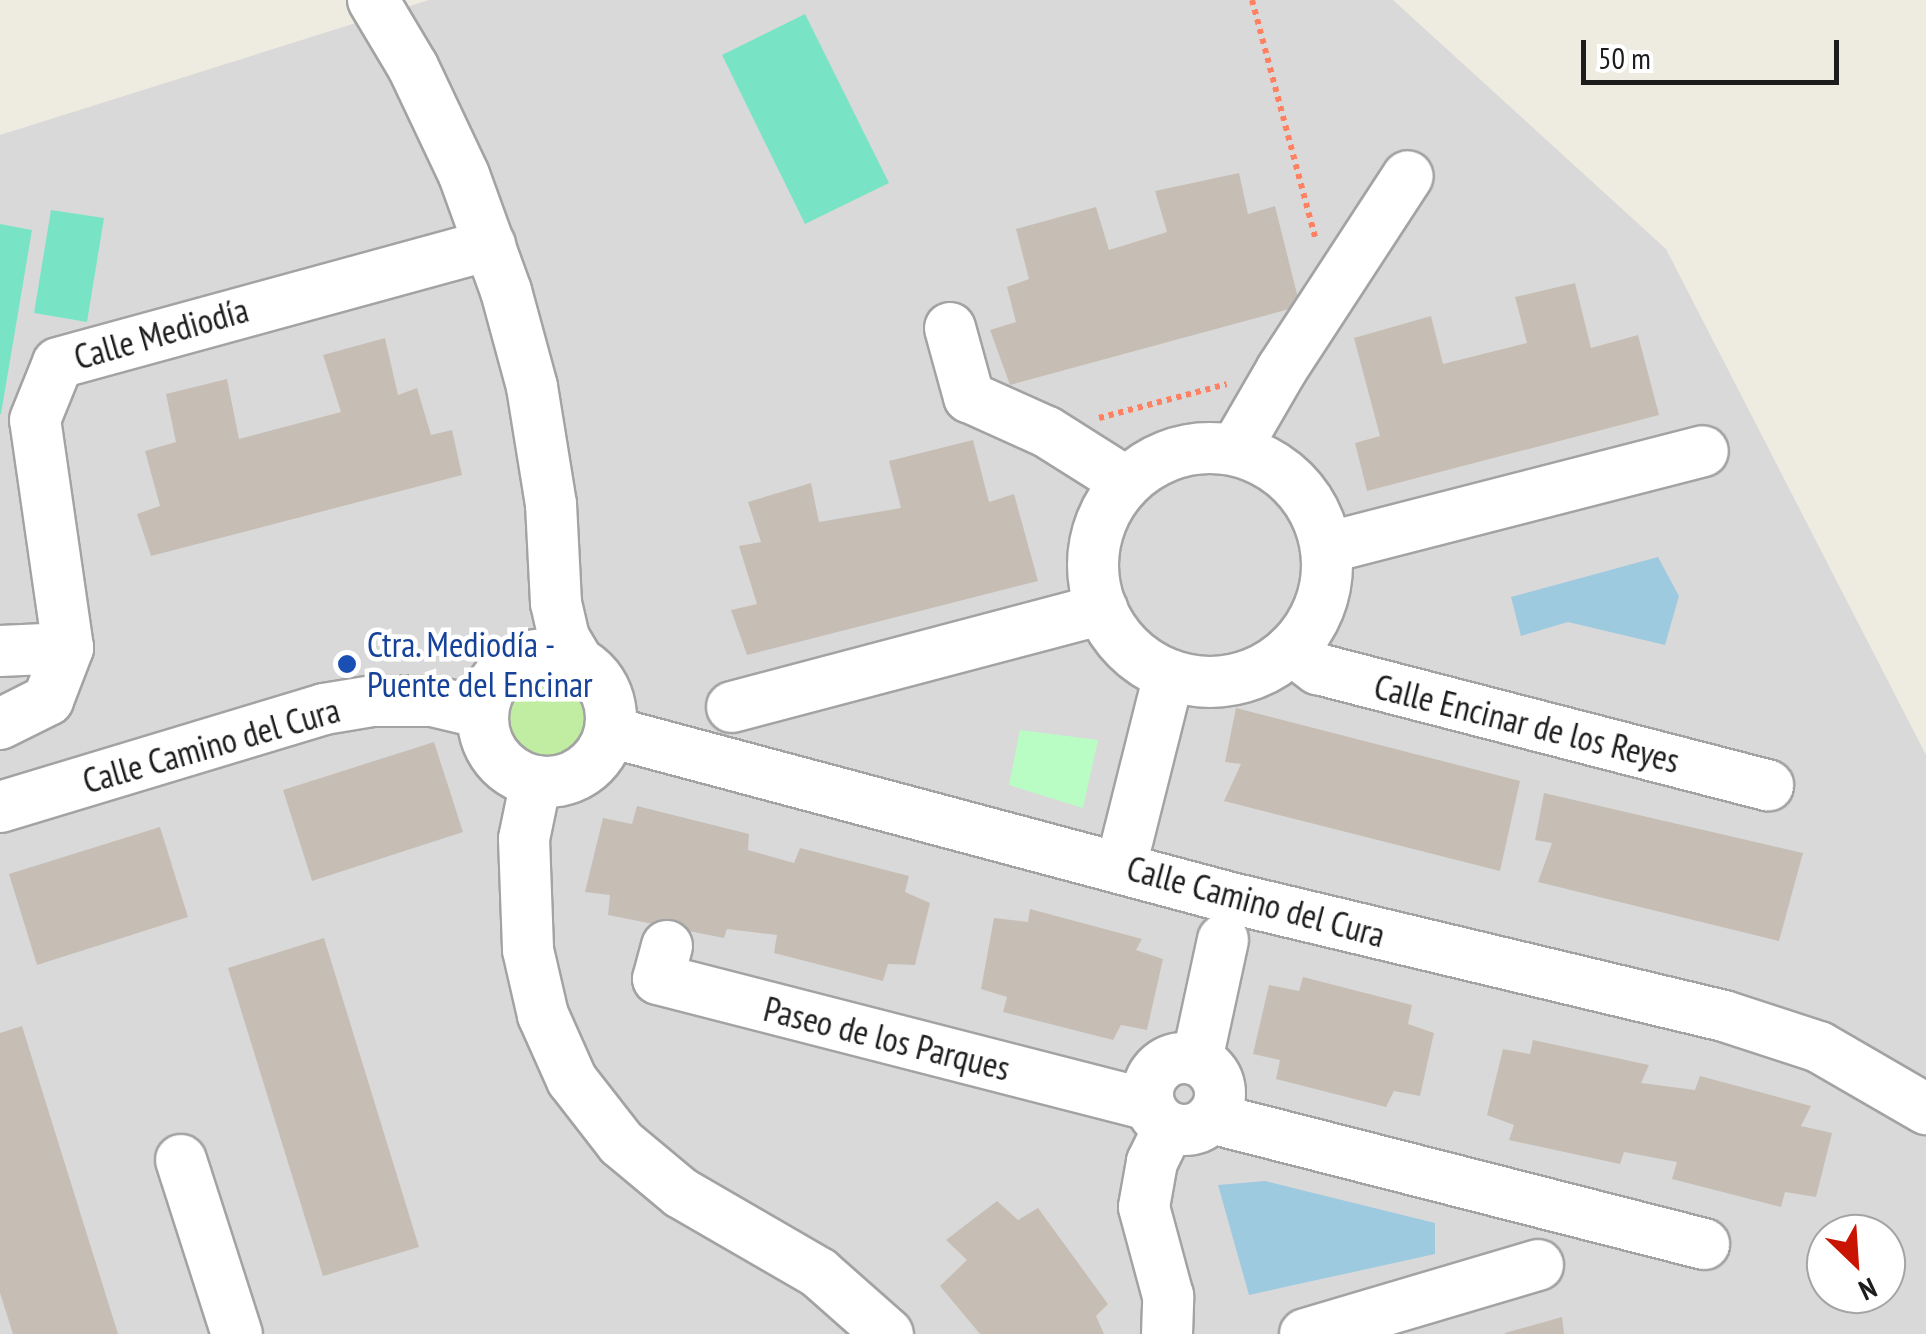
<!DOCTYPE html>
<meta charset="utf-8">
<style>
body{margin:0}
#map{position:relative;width:1926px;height:1334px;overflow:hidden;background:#eeebe1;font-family:"PT Sans Narrow",sans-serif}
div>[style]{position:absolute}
.residential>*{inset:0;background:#dad9d9}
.grass>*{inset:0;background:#c0eda2}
.round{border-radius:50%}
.park>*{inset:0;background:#b9fdc5}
.pitch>*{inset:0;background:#79e4c5}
.water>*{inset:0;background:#9ecae0}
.building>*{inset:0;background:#c6beb4}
.path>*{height:6px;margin-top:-3px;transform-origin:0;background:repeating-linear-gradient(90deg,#ff8161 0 5px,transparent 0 10px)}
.roads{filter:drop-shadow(2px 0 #a3a3a3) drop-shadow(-2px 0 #a3a3a3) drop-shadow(0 2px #a3a3a3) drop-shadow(0 -2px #a3a3a3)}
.minor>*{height:50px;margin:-25px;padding:0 25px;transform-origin:25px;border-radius:25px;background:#fff}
.minor>.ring{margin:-25px;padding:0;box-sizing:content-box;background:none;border:50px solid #fff;border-radius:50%}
.dots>*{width:28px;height:28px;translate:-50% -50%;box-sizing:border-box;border:5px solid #fff;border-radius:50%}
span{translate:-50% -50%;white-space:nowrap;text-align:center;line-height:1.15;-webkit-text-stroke:9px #fff;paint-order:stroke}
.street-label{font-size:35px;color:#1c1c1c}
.transit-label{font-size:35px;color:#164399}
.left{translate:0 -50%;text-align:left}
.north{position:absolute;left:1806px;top:1214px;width:100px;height:100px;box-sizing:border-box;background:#fff;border:2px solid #a4a4a4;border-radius:50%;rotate:155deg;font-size:28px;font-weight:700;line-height:40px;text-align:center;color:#1c1c1c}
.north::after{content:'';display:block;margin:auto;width:35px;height:45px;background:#c81400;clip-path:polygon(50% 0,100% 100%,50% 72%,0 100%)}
.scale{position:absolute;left:1581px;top:40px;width:258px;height:45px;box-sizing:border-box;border:5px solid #1c1c1c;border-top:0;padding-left:12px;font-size:30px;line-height:35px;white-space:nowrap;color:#1c1c1c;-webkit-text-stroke:8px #fff;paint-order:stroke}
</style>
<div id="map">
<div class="residential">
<i style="clip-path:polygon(evenodd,429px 0,1393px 0,1666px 249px,1926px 755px,1926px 1334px,0 1334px,0 135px,429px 0,1826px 1234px,1886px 1234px,1886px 1294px,1826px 1294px,1826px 1234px)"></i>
</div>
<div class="grass">
<i class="round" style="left:501px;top:669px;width:94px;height:94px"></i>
</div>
<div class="park">
<i style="clip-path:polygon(1020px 730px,1098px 740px,1083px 808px,1009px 785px)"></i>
</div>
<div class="pitch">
<i style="clip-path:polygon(805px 14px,889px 183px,805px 224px,722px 55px)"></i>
<i style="clip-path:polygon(51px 210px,104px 218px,87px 322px,34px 313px)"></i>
<i style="clip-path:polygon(0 224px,32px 230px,1px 414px,0 414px)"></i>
</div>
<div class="water">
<i style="clip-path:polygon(1658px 557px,1679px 596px,1665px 645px,1568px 622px,1521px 636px,1511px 597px)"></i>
<i style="clip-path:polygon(1265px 1181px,1435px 1223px,1435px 1254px,1249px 1295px,1218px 1185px)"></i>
</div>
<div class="building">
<i style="clip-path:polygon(1239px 173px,1248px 214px,1275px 206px,1300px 306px,1010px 385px,990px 330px,1016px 322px,1007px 287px,1029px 279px,1016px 229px,1096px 207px,1109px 250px,1167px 232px,1155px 191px)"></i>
<i style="clip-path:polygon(1575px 283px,1591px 348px,1638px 335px,1659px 415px,1367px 491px,1355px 443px,1380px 436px,1354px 338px,1431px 316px,1443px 364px,1527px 343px,1515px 297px)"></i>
<i style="clip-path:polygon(385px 338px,398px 395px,417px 388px,431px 435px,452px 430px,462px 475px,151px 556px,137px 514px,160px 506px,145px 451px,176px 442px,166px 394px,227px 379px,239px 439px,341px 412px,323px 355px)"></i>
<i style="clip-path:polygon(973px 440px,989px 502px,1014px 494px,1038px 581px,747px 655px,731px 610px,757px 604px,739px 546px,761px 542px,748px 502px,811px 483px,819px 522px,901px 508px,889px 461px)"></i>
<i style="clip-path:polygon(1236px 708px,1520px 781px,1500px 871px,1224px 801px,1241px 764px,1225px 762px)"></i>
<i style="clip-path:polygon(434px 742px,463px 832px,312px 881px,283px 790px)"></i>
<i style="clip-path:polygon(1544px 793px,1803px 853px,1779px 941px,1538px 882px,1552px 843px,1535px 840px)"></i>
<i style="clip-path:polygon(637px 806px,749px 834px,748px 850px,794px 863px,800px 848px,909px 876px,905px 892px,930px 903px,915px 965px,888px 964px,883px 981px,774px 953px,777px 935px,727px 929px,724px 938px,608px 915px,610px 895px,585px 892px,603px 818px,632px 824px)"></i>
<i style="clip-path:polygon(160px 827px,188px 917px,37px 965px,9px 874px)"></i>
<i style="clip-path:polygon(1030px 909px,1142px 939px,1136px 950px,1163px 959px,1147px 1030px,1121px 1025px,1113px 1040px,1003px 1012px,1007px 997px,981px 989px,994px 918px,1028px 922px)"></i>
<i style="clip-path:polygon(324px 938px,419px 1247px,323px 1276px,228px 968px)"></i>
<i style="clip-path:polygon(1303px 977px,1412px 1005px,1408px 1024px,1434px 1033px,1420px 1096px,1394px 1091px,1386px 1107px,1276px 1079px,1280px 1060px,1253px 1054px,1269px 985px,1299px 991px)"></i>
<i style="clip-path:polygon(22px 1026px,118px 1334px,13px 1334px,0 1293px,0 1033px)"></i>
<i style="clip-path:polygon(1533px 1040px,1649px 1065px,1641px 1083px,1695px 1090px,1700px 1076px,1811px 1106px,1801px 1126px,1832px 1133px,1816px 1197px,1785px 1192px,1781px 1207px,1672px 1179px,1677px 1162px,1624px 1152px,1620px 1164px,1509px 1140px,1514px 1125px,1487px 1115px,1503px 1049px,1530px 1054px)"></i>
<i style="clip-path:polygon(997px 1201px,1018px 1220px,1038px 1208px,1108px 1304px,1096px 1316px,1104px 1334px,980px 1334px,940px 1286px,967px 1260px,946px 1240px)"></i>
<i style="clip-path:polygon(1562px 1317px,1564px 1334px,1505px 1334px,1505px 1333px)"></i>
</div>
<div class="path">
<i style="left:1252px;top:0;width:248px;rotate:75.1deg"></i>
<i style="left:1099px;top:418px;width:132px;rotate:-14.9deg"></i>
</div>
<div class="roads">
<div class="minor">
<i style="left:373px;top:0;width:78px;rotate:59.2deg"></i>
<i style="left:413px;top:67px;width:119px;rotate:64.7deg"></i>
<i style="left:464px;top:175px;width:123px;rotate:70.1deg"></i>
<i style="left:506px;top:291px;width:99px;rotate:74.8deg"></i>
<i style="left:532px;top:387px;width:119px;rotate:80.8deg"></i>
<i style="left:551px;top:504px;width:99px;rotate:87.1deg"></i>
<i style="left:556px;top:603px;width:36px;rotate:77deg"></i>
<i style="left:564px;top:638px;width:26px;rotate:59deg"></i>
<i style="left:950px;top:328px;width:72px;rotate:74.6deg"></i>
<i style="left:969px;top:397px;width:85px;rotate:24.2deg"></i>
<i style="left:1047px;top:432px;width:93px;rotate:32.3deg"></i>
<i class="ring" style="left:1093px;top:448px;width:184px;height:184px"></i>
<i style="left:1235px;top:450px;width:94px;rotate:-59.9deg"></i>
<i style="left:1282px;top:369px;width:230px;rotate:-56.9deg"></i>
<i style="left:1326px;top:548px;width:389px;rotate:-14.4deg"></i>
<i style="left:1291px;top:649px;width:34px;rotate:37deg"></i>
<i style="left:1318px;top:669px;width:465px;rotate:14.5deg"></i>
<i style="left:0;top:651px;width:68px;rotate:-2.5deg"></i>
<i class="ring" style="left:483px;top:654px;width:78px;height:78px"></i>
<i style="left:732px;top:707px;width:383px;rotate:-14.8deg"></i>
<i style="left:0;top:724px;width:54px;rotate:-26.6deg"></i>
<i style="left:48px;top:700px;width:56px;rotate:-69deg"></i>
<i style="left:68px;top:648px;width:230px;rotate:-98.2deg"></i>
<i style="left:35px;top:420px;width:61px;rotate:-68deg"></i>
<i style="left:58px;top:363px;width:448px;rotate:-15.3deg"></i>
<i style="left:610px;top:732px;width:643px;rotate:14.97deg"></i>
<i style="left:1231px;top:898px;width:507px;rotate:13.46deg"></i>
<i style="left:1724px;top:1016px;width:100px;rotate:18.1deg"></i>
<i style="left:1819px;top:1047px;width:124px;rotate:30.1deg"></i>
<i style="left:536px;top:781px;width:59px;rotate:101.7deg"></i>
<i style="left:524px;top:839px;width:111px;rotate:87.9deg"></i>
<i style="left:528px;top:950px;width:67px;rotate:77deg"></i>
<i style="left:543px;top:1015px;width:71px;rotate:66deg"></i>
<i style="left:572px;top:1080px;width:80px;rotate:52.1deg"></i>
<i style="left:621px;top:1143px;width:78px;rotate:39.8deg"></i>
<i style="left:681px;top:1193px;width:160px;rotate:30.1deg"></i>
<i style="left:819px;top:1273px;width:92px;rotate:41.5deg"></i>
<i style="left:0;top:807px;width:338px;rotate:-16.8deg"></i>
<i style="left:324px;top:709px;width:50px;rotate:-9.3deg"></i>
<i style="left:373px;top:701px;width:59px"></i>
<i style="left:432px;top:701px;width:52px;rotate:13.2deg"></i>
<i style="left:1121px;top:866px;width:197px;rotate:-75.9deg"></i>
<i style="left:667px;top:946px;width:34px;rotate:105deg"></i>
<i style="left:658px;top:979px;width:507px;rotate:14.39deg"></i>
<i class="ring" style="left:1148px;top:1058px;width:22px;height:22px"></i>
<i style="left:1197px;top:1060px;width:123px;rotate:-77.8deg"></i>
<i style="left:1211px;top:1118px;width:509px;rotate:14.34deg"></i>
<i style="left:181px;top:1160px;width:183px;rotate:72.2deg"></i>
<i style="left:1167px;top:1334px;width:38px;rotate:-88deg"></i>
<i style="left:1168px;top:1296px;width:92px;rotate:-105.1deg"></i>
<i style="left:1144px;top:1207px;width:46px;rotate:-79.9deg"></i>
<i style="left:1152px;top:1162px;width:39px;rotate:-64deg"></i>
<i style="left:1305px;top:1334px;width:243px;rotate:-16.5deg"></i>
</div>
</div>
<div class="dots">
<i style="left:347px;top:664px;background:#1a4fb4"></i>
</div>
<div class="street-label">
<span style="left:161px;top:333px;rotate:-16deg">Calle Mediodía</span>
<span style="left:1527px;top:723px;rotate:14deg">Calle Encinar de los Reyes</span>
<span style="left:211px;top:745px;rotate:-16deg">Calle Camino del Cura</span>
<span style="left:1256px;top:901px;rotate:15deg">Calle Camino del Cura</span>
<span style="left:887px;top:1038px;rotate:14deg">Paseo de los Parques</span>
</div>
<div class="transit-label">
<span class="left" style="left:367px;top:664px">Ctra. Mediodía -<br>Puente del Encinar</span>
</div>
<div class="north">N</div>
<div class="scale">50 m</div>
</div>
